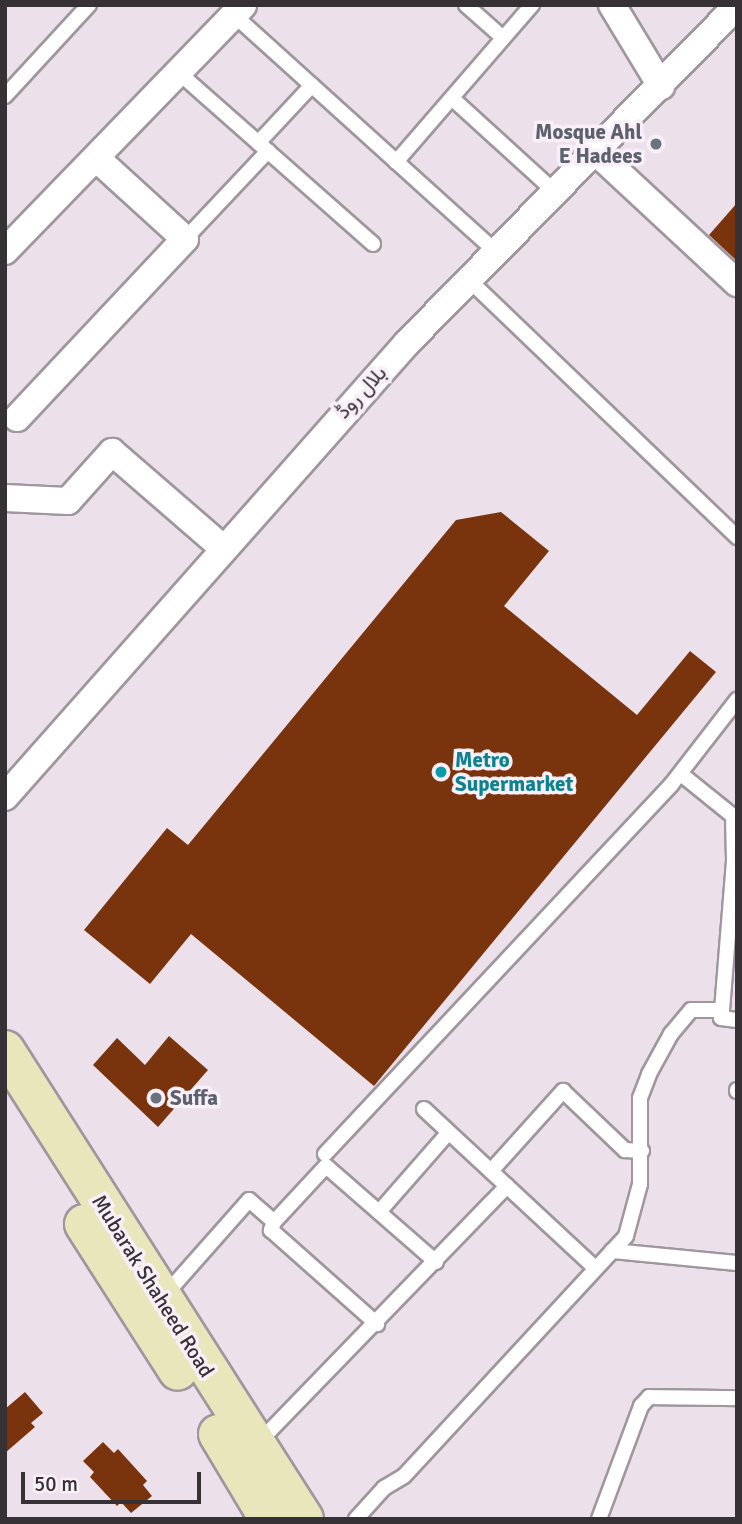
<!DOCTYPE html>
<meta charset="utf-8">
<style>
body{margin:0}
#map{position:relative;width:742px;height:1524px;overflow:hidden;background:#ece1eb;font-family:Signika,Vazirmatn,sans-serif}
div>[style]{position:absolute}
.building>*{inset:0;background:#7a340d}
.roads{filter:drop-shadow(2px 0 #9f969e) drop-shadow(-2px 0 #9f969e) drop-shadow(0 2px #9f969e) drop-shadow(0 -2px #9f969e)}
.service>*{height:14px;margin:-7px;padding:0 7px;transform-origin:7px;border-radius:7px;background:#fff}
.minor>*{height:26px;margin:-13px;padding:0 13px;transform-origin:13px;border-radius:13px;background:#fff}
.primary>*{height:38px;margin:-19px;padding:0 19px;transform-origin:19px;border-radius:19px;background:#e9e6bb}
.dots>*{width:19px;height:19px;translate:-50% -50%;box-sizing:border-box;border:4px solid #f9eff8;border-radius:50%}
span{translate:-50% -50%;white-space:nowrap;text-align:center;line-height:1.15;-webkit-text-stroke:7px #f9eff8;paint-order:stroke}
.worship-label{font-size:21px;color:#5b616d;font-weight:700}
.right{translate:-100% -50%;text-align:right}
.left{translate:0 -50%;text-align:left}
.street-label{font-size:21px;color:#353134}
.culture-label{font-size:21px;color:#0d838f;font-weight:700}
.frame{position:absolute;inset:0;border:7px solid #353134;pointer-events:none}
.scale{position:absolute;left:21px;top:1472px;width:180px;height:32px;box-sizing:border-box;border:4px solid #353134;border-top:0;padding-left:9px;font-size:21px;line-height:24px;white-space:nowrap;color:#353134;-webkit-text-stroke:5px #f9eff8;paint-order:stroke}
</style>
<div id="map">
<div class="building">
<i style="clip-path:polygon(737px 203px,737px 261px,709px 235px)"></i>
<i style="clip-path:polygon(501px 512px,549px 551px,504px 606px,637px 715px,690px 651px,716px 672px,374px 1086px,191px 934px,150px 984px,84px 930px,167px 828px,188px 845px,456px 520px)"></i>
<i style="clip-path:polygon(169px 1036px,208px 1070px,158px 1127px,93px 1065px,117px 1038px,145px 1065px)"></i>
<i style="clip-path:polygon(25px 1392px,43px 1413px,31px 1423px,35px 1427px,5px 1453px,5px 1409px)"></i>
<i style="clip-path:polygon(103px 1442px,114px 1453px,118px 1449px,147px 1481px,143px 1485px,152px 1496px,131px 1513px,121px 1502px,117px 1506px,90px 1477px,94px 1472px,83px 1461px)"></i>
</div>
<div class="roads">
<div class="service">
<i style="left:466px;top:5px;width:48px;rotate:41.6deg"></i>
<i style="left:234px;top:15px;width:352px;rotate:42.1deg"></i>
<i style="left:178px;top:72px;width:260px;rotate:41.4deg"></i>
<i style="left:5px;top:96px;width:124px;rotate:-47.3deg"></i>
<i style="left:454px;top:100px;width:135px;rotate:42.3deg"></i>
<i style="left:258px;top:143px;width:79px;rotate:-47deg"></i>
<i style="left:396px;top:162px;width:208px;rotate:-49.1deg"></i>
<i style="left:185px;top:239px;width:121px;rotate:-46.7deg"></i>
<i style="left:468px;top:279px;width:373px;rotate:43.8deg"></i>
<i style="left:722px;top:1010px;width:8px;rotate:97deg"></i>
<i style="left:721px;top:1018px;width:16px;rotate:7deg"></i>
<i style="left:737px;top:1090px;width:1px;rotate:90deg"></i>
<i style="left:424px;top:1109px;width:233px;rotate:42.9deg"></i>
<i style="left:325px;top:1154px;width:506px;rotate:-46.84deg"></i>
<i style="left:671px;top:785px;width:108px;rotate:-52.2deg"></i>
<i style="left:491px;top:1171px;width:108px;rotate:-48deg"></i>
<i style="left:563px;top:1091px;width:86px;rotate:43.6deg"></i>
<i style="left:625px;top:1150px;width:17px;rotate:3deg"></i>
<i style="left:379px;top:1212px;width:106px;rotate:-48.8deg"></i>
<i style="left:274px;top:1222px;width:9px;rotate:111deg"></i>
<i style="left:271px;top:1230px;width:142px;rotate:41.6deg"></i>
<i style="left:612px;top:1251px;width:126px;rotate:5.5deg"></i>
<i style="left:165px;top:1295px;width:127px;rotate:-48.5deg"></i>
<i style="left:249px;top:1200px;width:33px;rotate:41deg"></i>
<i style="left:274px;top:1222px;width:76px;rotate:-47.1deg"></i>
<i style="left:326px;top:1166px;width:146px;rotate:41.1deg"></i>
<i style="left:258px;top:1443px;width:358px;rotate:-45.9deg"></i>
<i style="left:356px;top:1519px;width:42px;rotate:-47.9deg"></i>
<i style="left:384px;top:1488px;width:23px;rotate:-31deg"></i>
<i style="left:404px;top:1476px;width:327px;rotate:-47.2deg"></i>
<i style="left:626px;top:1236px;width:54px;rotate:-74.9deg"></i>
<i style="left:640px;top:1184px;width:86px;rotate:-90deg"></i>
<i style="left:640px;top:1098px;width:26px;rotate:-69deg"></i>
<i style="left:649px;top:1074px;width:46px;rotate:-61.2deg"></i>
<i style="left:671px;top:1034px;width:31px;rotate:-50deg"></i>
<i style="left:691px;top:1010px;width:31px"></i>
<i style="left:722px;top:1010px;width:150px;rotate:-85.4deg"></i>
<i style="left:734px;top:860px;width:44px;rotate:-91.3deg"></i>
<i style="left:733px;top:816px;width:67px;rotate:-141.1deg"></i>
<i style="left:599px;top:1519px;width:121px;rotate:-69.6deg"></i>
<i style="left:641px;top:1406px;width:12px;rotate:-48deg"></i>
<i style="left:649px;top:1397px;width:88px;rotate:0.7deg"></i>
</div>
<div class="minor">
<i style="left:612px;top:5px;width:95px;rotate:58.8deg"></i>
<i style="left:595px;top:151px;width:194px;rotate:42.9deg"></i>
<i style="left:5px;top:251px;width:342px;rotate:-45.9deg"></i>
<i style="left:17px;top:418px;width:245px;rotate:-46.8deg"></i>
<i style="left:185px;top:239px;width:120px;rotate:-137.7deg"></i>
<i style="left:5px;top:498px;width:63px;rotate:2.7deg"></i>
<i style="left:68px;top:501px;width:66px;rotate:-48.1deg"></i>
<i style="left:112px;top:452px;width:147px;rotate:40.9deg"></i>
<i style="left:5px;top:797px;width:606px;rotate:-48.48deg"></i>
<i style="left:407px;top:343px;width:472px;rotate:-45.6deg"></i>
</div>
<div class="primary">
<i style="left:5px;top:1050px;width:556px;rotate:57.48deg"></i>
<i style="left:84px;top:1224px;width:174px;rotate:57.4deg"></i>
<i style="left:218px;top:1434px;width:99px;rotate:59deg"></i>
</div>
</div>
<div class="dots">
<i style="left:656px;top:144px;background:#6b7280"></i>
<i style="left:441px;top:772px;background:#0f9aa8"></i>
<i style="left:156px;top:1098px;background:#6b7280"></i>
</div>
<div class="worship-label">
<span class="right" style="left:642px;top:144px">Mosque Ahl<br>E Hadees</span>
<span class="left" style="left:170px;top:1098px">Suffa</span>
</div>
<div class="street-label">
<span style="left:361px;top:392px;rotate:-47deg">بلال روڈ</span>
<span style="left:153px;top:1286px;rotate:58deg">Mubarak Shaheed Road</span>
</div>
<div class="culture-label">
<span class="left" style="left:455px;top:772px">Metro<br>Supermarket</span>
</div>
<div class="frame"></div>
<div class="scale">50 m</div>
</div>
